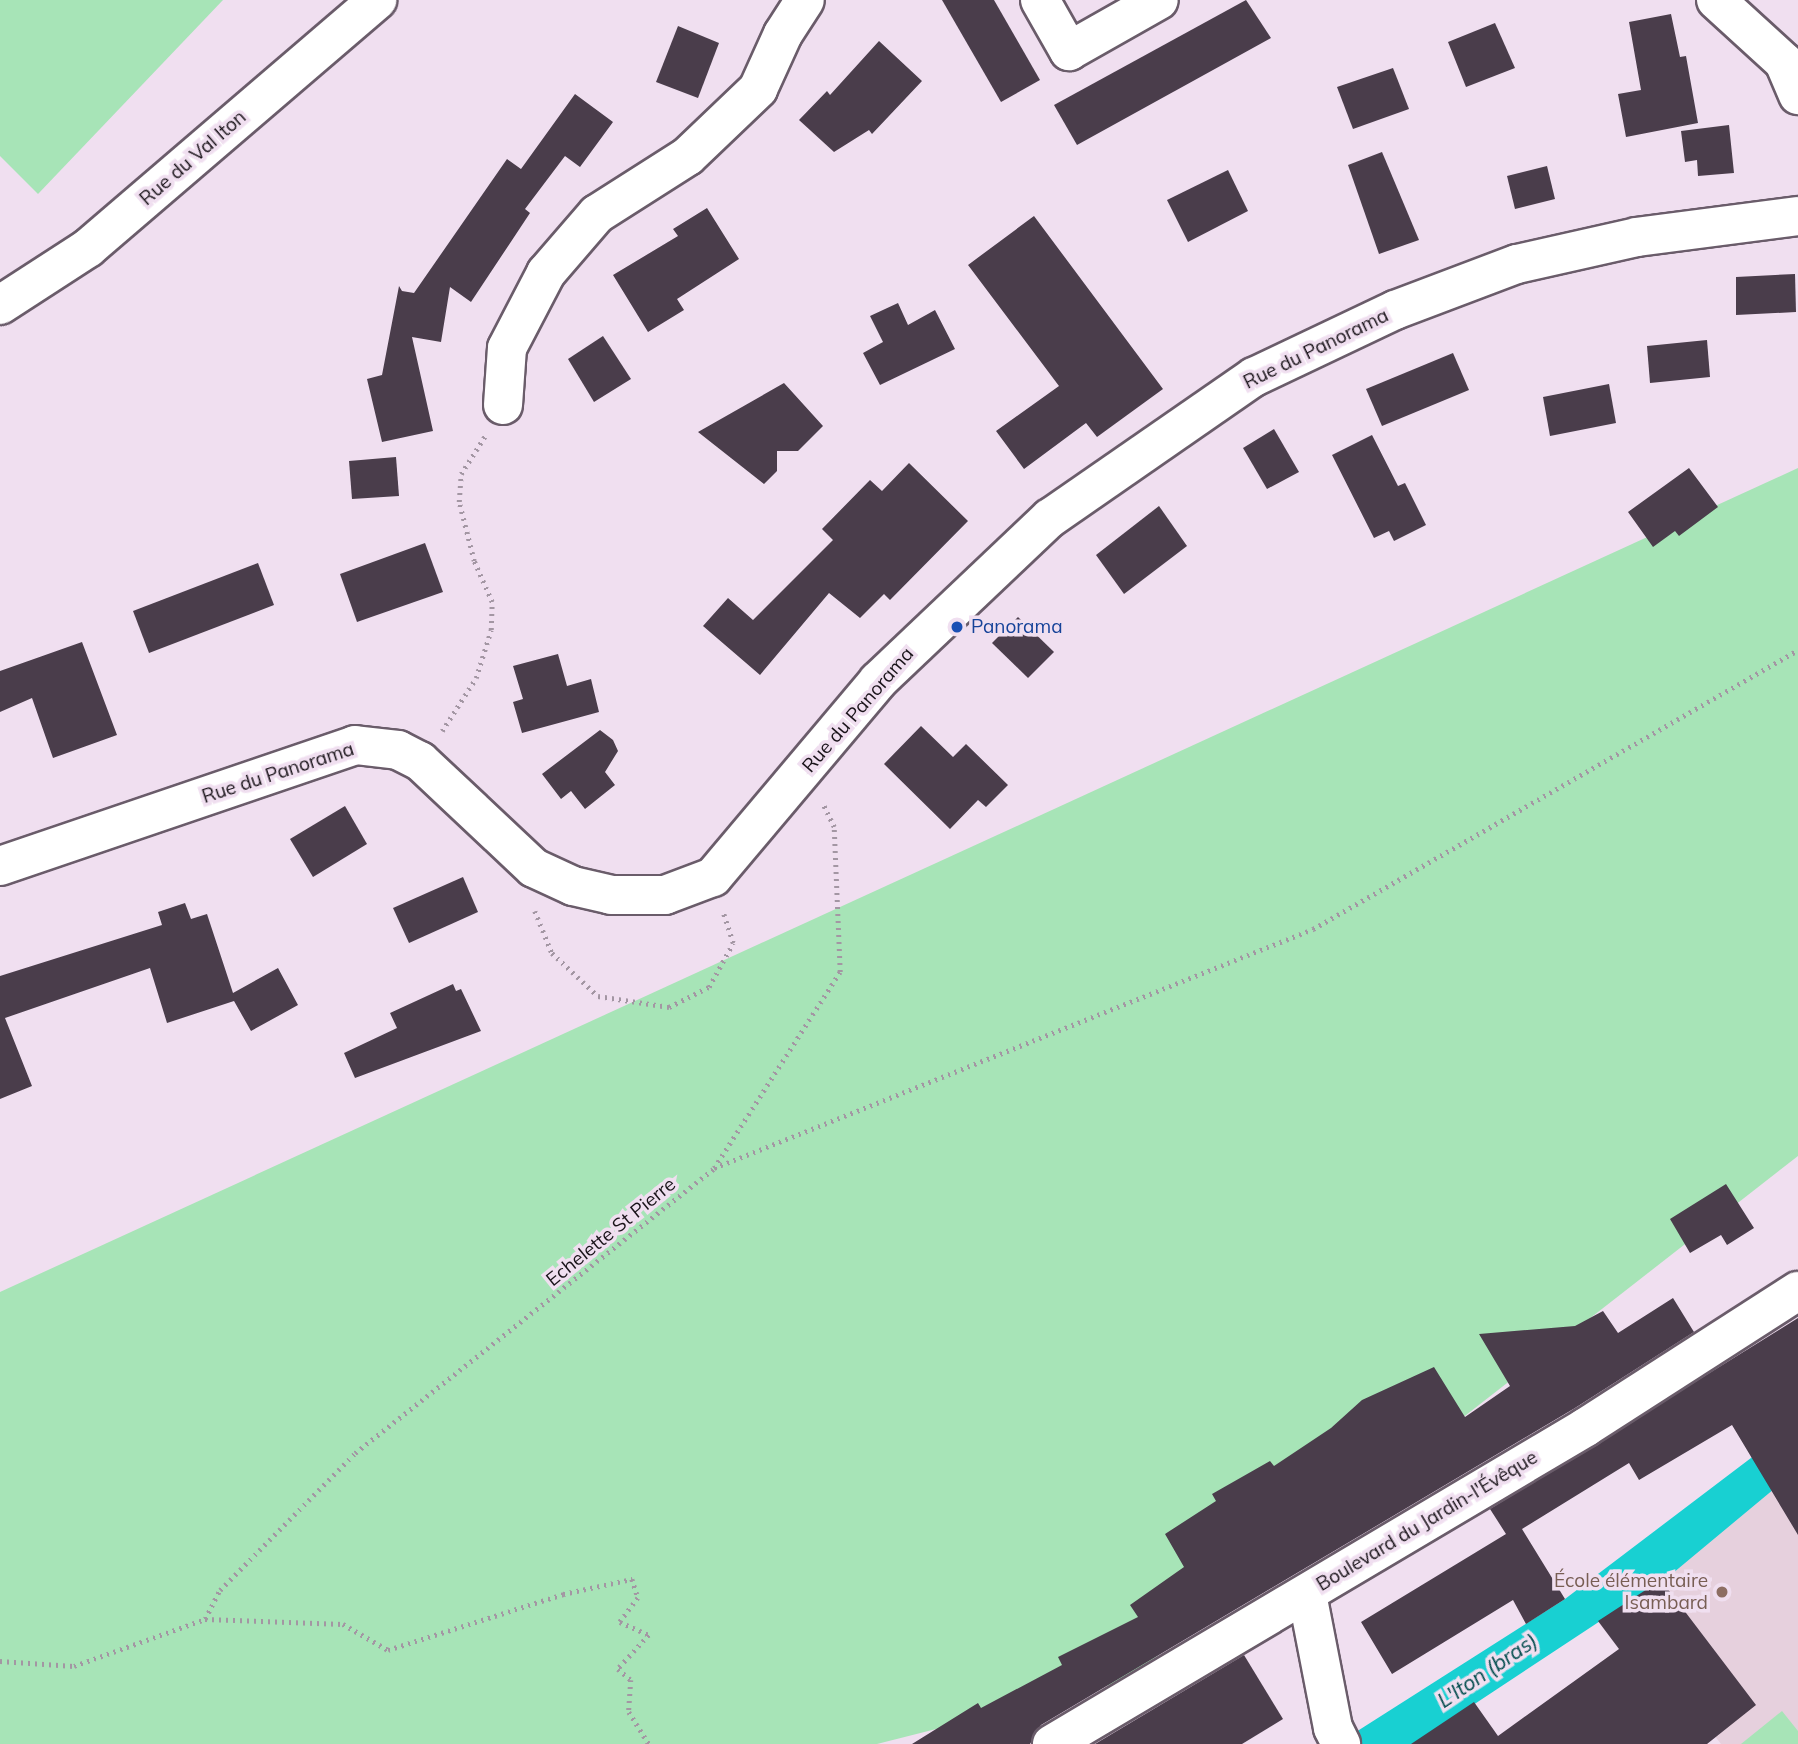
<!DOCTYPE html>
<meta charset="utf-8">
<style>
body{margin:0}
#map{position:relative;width:1798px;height:1744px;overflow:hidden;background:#f0dff0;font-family:Mulish,sans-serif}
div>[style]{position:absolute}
.education>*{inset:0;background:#e6d0dd}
.green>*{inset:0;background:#a7e4b7}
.water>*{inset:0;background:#18d0d2}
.building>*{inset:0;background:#4a3d4b}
.path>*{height:4.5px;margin-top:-2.25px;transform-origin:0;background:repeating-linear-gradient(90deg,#a396a3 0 2px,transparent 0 7px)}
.roads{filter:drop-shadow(2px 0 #6a5c6a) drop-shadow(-2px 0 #6a5c6a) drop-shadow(0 2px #6a5c6a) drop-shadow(0 -2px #6a5c6a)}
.minor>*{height:38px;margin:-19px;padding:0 19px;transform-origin:19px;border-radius:19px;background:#fff}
.dots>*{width:19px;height:19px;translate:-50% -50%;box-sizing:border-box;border:4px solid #f0dff0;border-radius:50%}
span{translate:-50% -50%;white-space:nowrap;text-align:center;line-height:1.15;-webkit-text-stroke:7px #f0dff0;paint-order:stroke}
.street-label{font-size:19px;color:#191319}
.transit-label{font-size:19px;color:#164399}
.left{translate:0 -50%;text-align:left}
.education-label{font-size:19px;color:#785e54}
.right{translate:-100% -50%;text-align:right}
.water-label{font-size:21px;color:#004b4c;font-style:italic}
</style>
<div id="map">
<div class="education">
<i style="clip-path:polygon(1798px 1470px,1798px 1744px,1721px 1744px,1617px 1611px,1675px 1573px,1673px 1568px)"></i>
</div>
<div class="green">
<i style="clip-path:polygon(0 0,223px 0,38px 194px,0 156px)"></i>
<i style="clip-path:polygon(1798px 468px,1798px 1156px,1125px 1681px,877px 1744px,0 1744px,0 1292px)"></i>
<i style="clip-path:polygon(1782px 1711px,1798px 1731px,1798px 1744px,1741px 1744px)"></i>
</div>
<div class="water">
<i style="clip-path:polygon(1780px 1436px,1798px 1469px,1673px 1573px,1414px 1744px,1337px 1744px,1565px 1599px)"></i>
</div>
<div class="building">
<i style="clip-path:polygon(942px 0,994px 0,1040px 80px,1001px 102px)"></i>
<i style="clip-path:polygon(1246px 0,1271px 38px,1077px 145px,1054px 105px)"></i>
<i style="clip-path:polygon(1671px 14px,1680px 57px,1686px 56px,1698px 123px,1626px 137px,1618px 94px,1641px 90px,1629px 22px)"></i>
<i style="clip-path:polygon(1495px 23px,1515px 68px,1466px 87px,1448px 42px)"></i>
<i style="clip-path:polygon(678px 26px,719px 43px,698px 98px,656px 82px)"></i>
<i style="clip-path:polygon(879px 41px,922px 81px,872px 134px,869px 130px,834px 152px,799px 120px,827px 91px,830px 95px)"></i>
<i style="clip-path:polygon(1393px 68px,1409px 109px,1353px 129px,1337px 87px)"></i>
<i style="clip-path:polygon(575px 94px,613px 122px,580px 167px,565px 156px,525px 209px,530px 213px,471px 302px,450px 287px,441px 342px,412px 337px,433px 431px,382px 442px,367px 379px,382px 375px,399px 286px,402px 291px,414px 293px,507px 159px,521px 169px)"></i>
<i style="clip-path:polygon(1729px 125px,1734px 173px,1698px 176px,1697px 160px,1685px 162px,1681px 131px)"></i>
<i style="clip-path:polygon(1382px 152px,1419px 240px,1379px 254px,1348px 165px)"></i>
<i style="clip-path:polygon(1547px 166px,1555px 199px,1515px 209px,1507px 176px)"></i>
<i style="clip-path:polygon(1228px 170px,1248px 211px,1188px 242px,1167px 200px)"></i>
<i style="clip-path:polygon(707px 208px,739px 259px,677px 299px,684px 310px,648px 332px,613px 275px,678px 236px,673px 229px)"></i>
<i style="clip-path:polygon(1034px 216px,1163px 389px,1097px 437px,1086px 423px,1024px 469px,996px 431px,1059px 386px,968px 265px)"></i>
<i style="clip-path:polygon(1795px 274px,1796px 312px,1736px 315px,1736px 277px)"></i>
<i style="clip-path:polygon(898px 303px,908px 325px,935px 310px,955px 349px,880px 385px,863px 353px,883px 342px,870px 316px)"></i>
<i style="clip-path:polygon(603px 336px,631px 379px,594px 402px,568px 359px)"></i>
<i style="clip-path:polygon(1707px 340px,1710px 377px,1650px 383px,1647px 346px)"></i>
<i style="clip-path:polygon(1453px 353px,1469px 390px,1382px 426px,1366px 389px)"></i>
<i style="clip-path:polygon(784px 383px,823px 426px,798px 451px,777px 451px,777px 471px,764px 484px,698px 432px)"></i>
<i style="clip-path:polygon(1609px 384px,1616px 423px,1550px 436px,1543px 397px)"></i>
<i style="clip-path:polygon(1274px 429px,1299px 472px,1267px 489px,1243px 448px)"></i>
<i style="clip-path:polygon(1372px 435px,1398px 486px,1405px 483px,1426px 525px,1394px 541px,1389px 531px,1374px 538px,1332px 455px)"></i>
<i style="clip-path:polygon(396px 457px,399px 496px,352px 499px,349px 461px)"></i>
<i style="clip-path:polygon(909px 463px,968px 521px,890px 600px,884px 594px,860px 618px,829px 593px,760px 675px,703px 626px,728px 598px,753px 620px,833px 540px,822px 529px,870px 480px,882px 491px)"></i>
<i style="clip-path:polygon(1689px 468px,1718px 507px,1679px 536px,1675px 531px,1653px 547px,1628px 512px)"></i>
<i style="clip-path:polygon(1159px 506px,1187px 546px,1124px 594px,1096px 555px)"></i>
<i style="clip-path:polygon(425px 543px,443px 592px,357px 622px,340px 574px)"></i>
<i style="clip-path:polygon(258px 563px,274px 605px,149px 653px,133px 611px)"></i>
<i style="clip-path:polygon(1018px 617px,1054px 652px,1028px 678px,992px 643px)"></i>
<i style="clip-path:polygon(82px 642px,117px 735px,53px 758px,32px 698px,0 712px,0 671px)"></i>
<i style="clip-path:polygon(558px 654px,567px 686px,591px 679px,599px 712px,522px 733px,513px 702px,523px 699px,513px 666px)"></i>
<i style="clip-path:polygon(921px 726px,953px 757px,966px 744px,1008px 785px,986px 807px,978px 800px,950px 829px,884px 764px)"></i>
<i style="clip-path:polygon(600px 730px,613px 740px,618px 751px,605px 772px,615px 785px,585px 809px,571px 791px,561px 799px,542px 774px)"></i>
<i style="clip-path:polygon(345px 806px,367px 844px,313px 877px,290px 839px)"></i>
<i style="clip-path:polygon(463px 877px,478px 912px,409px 943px,393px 908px)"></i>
<i style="clip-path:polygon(185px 903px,191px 919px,207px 914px,233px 993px,278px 968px,298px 1005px,251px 1031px,234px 1001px,167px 1023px,150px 968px,5px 1018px,32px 1086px,0 1099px,0 976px,162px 925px,158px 912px)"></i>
<i style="clip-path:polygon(453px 984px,456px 991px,461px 989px,481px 1031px,355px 1078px,344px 1053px,397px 1028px,390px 1013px)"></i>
<i style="clip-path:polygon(1726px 1184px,1754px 1228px,1727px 1245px,1721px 1235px,1690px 1253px,1670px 1219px)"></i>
<i style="clip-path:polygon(1673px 1298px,1694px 1332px,1575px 1408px,1041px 1725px,1030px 1744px,912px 1744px,978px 1703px,981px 1708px,1062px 1665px,1058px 1657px,1138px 1617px,1130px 1605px,1184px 1567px,1165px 1534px,1216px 1501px,1212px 1494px,1270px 1461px,1274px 1466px,1331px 1428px,1362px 1400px,1434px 1367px,1465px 1417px,1510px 1386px,1479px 1334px,1575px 1326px,1603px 1311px,1618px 1333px)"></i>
<i style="clip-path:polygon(1798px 1318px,1798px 1535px,1732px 1425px,1639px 1480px,1629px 1463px,1522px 1529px,1565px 1599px,1526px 1624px,1513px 1600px,1392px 1674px,1361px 1622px,1506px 1534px,1490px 1509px)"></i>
<i style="clip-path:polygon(1661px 1580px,1756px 1705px,1707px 1744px,1411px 1744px,1474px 1702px,1498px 1736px,1619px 1649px,1598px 1621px)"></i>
<i style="clip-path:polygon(1244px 1655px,1283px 1719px,1242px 1744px,1095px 1744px)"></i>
</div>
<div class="path">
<i style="left:442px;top:731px;width:63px;rotate:-57.3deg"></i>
<i style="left:476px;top:678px;width:50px;rotate:-72.6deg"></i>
<i style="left:491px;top:630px;width:28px;rotate:-88deg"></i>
<i style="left:492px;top:602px;width:45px;rotate:-113.7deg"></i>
<i style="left:474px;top:561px;width:61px;rotate:-104.3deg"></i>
<i style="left:459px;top:502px;width:28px;rotate:-86deg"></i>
<i style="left:461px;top:474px;width:45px;rotate:-57.7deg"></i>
<i style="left:535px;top:911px;width:45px;rotate:68deg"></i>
<i style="left:552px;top:953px;width:63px;rotate:43.1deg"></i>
<i style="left:598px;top:996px;width:72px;rotate:8.8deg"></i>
<i style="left:669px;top:1007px;width:45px;rotate:-26.6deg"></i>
<i style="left:709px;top:987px;width:50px;rotate:-61.4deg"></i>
<i style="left:733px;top:943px;width:32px;rotate:-108deg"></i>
<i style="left:714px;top:1168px;width:645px;rotate:-21.75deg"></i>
<i style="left:1313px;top:929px;width:560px;rotate:-29.91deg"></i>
<i style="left:205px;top:1619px;width:33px;rotate:-63deg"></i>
<i style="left:220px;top:1590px;width:192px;rotate:-45.4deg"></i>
<i style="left:355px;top:1453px;width:458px;rotate:-38.4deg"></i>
<i style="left:714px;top:1168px;width:233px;rotate:-57.3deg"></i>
<i style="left:840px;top:972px;width:145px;rotate:-92.4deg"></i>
<i style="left:834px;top:827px;width:25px;rotate:-116deg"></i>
<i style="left:0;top:1661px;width:74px;rotate:3.9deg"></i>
<i style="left:74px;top:1666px;width:139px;rotate:-19.7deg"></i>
<i style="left:205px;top:1619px;width:138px;rotate:2.1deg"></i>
<i style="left:343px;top:1624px;width:52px;rotate:30deg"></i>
<i style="left:388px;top:1650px;width:184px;rotate:-17.7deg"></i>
<i style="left:563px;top:1594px;width:71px;rotate:-12.3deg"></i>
<i style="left:632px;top:1579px;width:20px;rotate:72deg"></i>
<i style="left:638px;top:1598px;width:30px;rotate:127deg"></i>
<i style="left:620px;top:1622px;width:32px;rotate:24deg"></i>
<i style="left:649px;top:1635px;width:46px;rotate:132.4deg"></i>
<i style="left:618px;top:1669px;width:17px;rotate:40deg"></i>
<i style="left:631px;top:1680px;width:32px;rotate:94deg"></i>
<i style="left:629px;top:1712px;width:38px;rotate:58deg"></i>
</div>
<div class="roads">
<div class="minor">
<i style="left:1040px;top:0;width:59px;rotate:60.4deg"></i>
<i style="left:1069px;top:51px;width:103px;rotate:-29.5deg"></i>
<i style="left:1716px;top:0;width:92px;rotate:42.4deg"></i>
<i style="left:1784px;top:62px;width:36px;rotate:67deg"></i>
<i style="left:0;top:305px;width:105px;rotate:-32.9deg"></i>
<i style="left:88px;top:248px;width:381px;rotate:-40.6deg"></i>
<i style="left:503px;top:405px;width:57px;rotate:-86deg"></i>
<i style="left:507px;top:348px;width:85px;rotate:-62.5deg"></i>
<i style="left:546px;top:273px;width:78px;rotate:-49.2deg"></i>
<i style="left:597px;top:214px;width:108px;rotate:-32.5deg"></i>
<i style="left:688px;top:156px;width:97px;rotate:-43.7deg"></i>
<i style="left:758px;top:89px;width:60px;rotate:-65.6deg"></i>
<i style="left:783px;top:34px;width:40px;rotate:-57.1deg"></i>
<i style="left:0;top:866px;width:375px;rotate:-18.8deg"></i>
<i style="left:355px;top:745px;width:43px;rotate:6.6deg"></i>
<i style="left:398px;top:750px;width:25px;rotate:27deg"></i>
<i style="left:420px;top:761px;width:156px;rotate:43.2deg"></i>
<i style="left:534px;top:868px;width:43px;rotate:24.8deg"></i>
<i style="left:573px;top:886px;width:39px;rotate:13deg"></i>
<i style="left:611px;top:895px;width:54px"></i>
<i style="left:665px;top:895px;width:51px;rotate:-20.6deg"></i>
<i style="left:713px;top:877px;width:256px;rotate:-49.9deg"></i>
<i style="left:878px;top:681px;width:237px;rotate:-43.5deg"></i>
<i style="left:1050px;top:518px;width:248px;rotate:-34.7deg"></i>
<i style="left:1254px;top:377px;width:156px;rotate:-25.4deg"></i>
<i style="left:1395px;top:310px;width:130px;rotate:-20.7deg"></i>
<i style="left:1517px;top:264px;width:123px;rotate:-12.7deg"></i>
<i style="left:1637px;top:237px;width:162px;rotate:-7.4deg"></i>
<i style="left:1307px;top:1594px;width:136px;rotate:79deg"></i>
<i style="left:1333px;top:1728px;width:18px;rotate:63deg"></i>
<i style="left:1052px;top:1744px;width:621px;rotate:-30.69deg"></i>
<i style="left:1586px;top:1427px;width:252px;rotate:-32.7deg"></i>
</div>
</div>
<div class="dots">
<i style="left:957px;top:627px;background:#1a4fb4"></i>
<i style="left:1722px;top:1592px;background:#8d6e63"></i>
</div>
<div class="street-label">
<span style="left:193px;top:158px;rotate:-41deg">Rue du Val Iton</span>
<span style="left:1316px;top:349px;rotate:-26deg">Rue du Panorama</span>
<span style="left:858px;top:710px;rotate:-49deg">Rue du Panorama</span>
<span style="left:278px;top:773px;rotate:-18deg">Rue du Panorama</span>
<span style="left:611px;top:1232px;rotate:-39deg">Echelette St Pierre</span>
<span style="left:1427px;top:1521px;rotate:-31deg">Boulevard du Jardin-l'Évêque</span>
</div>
<div class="transit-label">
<span class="left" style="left:971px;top:627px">Panorama</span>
</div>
<div class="education-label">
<span class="right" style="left:1708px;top:1592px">École élémentaire<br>Isambard</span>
</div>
<div class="water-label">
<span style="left:1487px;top:1670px;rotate:-34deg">L'Iton (bras)</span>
</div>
</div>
